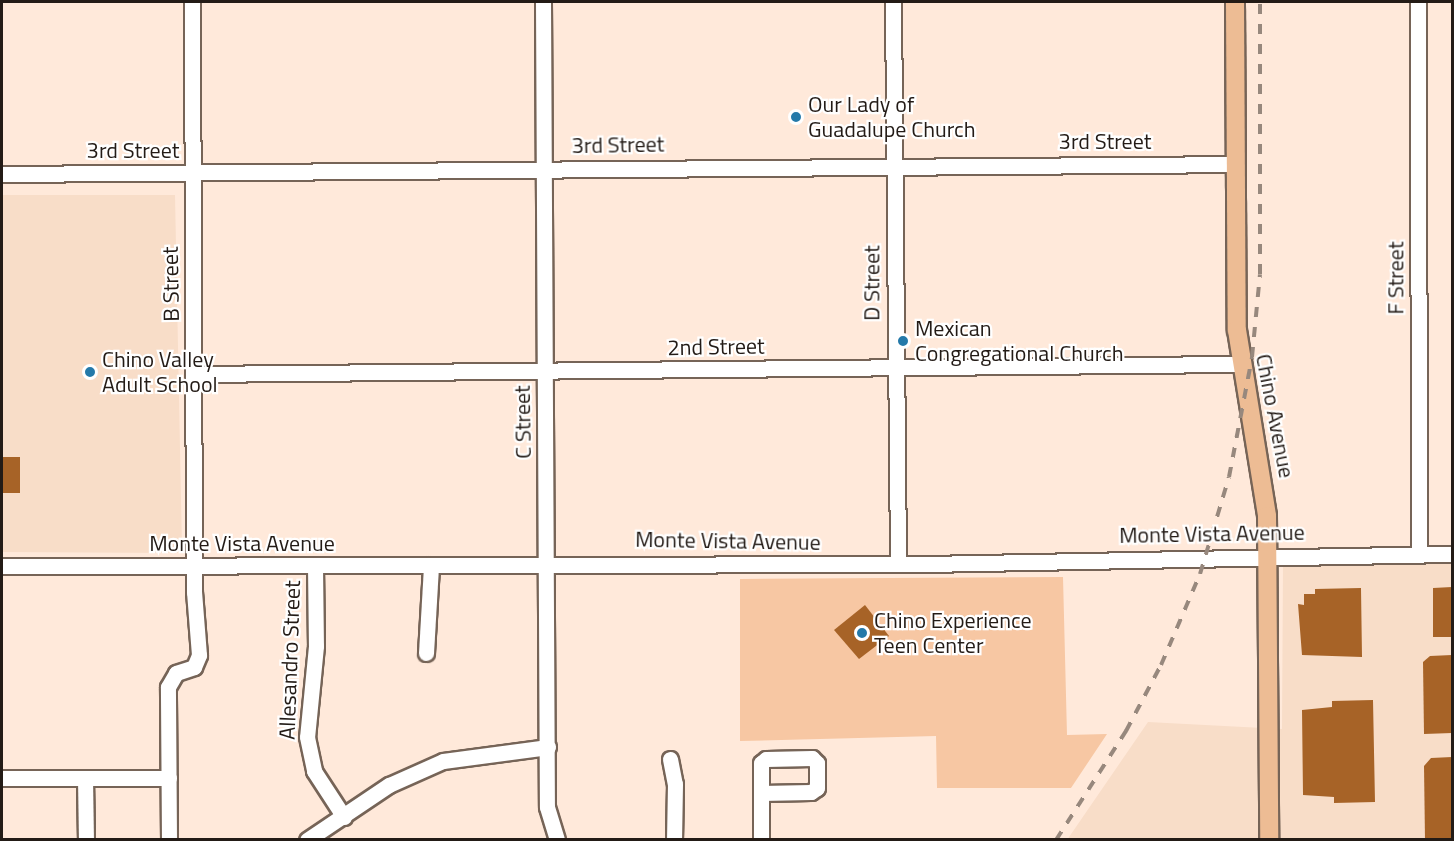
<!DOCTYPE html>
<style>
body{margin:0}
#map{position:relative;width:1454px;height:841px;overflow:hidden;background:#ffe9da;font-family:"Titillium Web",sans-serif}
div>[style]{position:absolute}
.built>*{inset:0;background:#f8ddc8}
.green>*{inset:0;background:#f7c7a3}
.building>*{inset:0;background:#a76327}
.roads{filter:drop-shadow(2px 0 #766457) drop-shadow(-2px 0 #766457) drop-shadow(0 2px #766457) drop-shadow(0 -2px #766457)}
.minor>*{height:15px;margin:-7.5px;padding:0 7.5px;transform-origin:7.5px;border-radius:7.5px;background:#fff}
.major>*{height:18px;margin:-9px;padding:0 9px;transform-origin:9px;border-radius:9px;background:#edbc94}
.rail>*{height:4px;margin-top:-2px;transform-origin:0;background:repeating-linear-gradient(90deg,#97887d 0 10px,transparent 0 20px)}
.dots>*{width:16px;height:16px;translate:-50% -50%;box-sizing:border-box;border:3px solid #fff;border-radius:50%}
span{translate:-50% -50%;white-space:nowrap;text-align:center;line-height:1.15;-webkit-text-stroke:4.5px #fff;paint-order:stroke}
.poi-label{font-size:22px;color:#231b16}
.left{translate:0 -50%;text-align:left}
.street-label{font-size:22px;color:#231b16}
.frame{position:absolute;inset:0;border:3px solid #231b16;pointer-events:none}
</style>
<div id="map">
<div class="built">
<i style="clip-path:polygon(2px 195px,175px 195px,182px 550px,178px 553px,2px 552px)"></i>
<i style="clip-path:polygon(1283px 564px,1452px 564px,1452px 839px,1067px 840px,1148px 722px,1282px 729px)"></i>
</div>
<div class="green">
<i style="clip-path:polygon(1063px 577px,1067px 735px,1107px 734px,1071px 788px,937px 788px,936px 736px,740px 741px,740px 579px)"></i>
</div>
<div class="building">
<i style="clip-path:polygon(2px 457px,20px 457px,20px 493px,2px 493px)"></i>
<i style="clip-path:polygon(1452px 587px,1452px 637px,1433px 637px,1433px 588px)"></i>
<i style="clip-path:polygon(1361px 588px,1362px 657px,1302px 655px,1298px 604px,1304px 605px,1304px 594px,1315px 594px,1315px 589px)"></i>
<i style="clip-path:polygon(865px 605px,889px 636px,859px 659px,834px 630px)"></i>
<i style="clip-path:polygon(1452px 655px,1452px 733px,1424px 734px,1423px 662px,1430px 656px)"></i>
<i style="clip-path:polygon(1373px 700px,1375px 802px,1334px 803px,1334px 797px,1303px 795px,1302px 710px,1332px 707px,1332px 701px)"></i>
<i style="clip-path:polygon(1452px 757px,1452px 840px,1425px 840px,1424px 766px,1431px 758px)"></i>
</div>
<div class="roads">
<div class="minor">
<i style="left:543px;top:2px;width:805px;rotate:89.72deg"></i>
<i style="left:547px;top:807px;width:34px;rotate:73deg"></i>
<i style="left:893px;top:2px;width:562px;rotate:89.49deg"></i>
<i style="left:1418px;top:2px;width:552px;rotate:89.9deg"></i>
<i style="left:2px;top:174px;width:1234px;rotate:-0.46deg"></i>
<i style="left:194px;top:374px;width:1045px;rotate:-0.55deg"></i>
<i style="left:2px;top:566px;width:923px;rotate:-0.12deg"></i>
<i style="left:925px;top:564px;width:527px;rotate:-1.09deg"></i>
<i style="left:315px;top:566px;width:80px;rotate:89.3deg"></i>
<i style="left:316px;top:646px;width:91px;rotate:95.6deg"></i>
<i style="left:307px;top:737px;width:35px;rotate:78deg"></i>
<i style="left:314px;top:771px;width:55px;rotate:56.9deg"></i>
<i style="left:426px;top:653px;width:88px;rotate:-86.7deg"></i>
<i style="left:670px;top:759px;width:25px;rotate:79deg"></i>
<i style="left:675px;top:784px;width:56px;rotate:91deg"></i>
<i style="left:2px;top:778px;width:167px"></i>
<i style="left:85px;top:778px;width:62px;rotate:89.1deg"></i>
<i style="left:761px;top:793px;width:50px;rotate:-1.1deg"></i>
<i style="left:811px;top:792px;width:7px;rotate:-34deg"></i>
<i style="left:817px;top:788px;width:25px;rotate:-90deg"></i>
<i style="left:817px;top:763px;width:7px;rotate:-135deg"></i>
<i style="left:812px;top:758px;width:46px;rotate:178.8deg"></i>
<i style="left:766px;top:759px;width:6px;rotate:141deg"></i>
<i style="left:761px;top:763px;width:77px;rotate:90deg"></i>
<i style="left:169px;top:840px;width:153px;rotate:-90.4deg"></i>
<i style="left:168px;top:687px;width:16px;rotate:-60deg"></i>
<i style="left:176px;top:673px;width:19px;rotate:-18deg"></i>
<i style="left:194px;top:667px;width:13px;rotate:-67deg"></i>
<i style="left:199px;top:655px;width:63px;rotate:-94.5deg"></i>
<i style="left:194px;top:592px;width:590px;rotate:-90.19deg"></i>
<i style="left:307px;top:840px;width:99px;rotate:-33.9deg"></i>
<i style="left:389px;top:785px;width:59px;rotate:-24deg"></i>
<i style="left:443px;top:761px;width:106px;rotate:-7.6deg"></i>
</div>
<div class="major">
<i style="left:1235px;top:2px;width:328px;rotate:89.7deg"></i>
<i style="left:1237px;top:330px;width:188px;rotate:80.8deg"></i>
<i style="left:1267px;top:516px;width:324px;rotate:89.6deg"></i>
</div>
</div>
<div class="rail">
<i style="left:1056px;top:840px;width:130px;rotate:-57.3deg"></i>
<i style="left:1126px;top:731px;width:75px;rotate:-62.1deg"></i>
<i style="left:1161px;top:665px;width:99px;rotate:-66.8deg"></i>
<i style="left:1200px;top:574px;width:101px;rotate:-73.4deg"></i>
<i style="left:1229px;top:477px;width:122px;rotate:-79.1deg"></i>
<i style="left:1252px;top:357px;width:83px;rotate:-84.5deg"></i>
<i style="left:1260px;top:274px;width:272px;rotate:-90deg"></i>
</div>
<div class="dots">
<i style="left:796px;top:117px;background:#2479a9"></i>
<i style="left:903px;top:341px;background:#2479a9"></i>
<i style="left:90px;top:372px;background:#2479a9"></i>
<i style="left:862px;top:633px;background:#2479a9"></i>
</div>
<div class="poi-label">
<span class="left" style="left:808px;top:117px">Our Lady of<br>Guadalupe Church</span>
<span class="left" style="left:915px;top:341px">Mexican<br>Congregational Church</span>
<span class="left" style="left:102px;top:372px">Chino Valley<br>Adult School</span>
<span class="left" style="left:874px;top:633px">Chino Experience<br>Teen Center</span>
</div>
<div class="street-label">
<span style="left:1105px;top:142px">3rd Street</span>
<span style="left:618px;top:145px;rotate:-1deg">3rd Street</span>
<span style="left:133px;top:151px">3rd Street</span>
<span style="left:1396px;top:278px;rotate:-90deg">F Street</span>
<span style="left:872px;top:283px;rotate:-90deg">D Street</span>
<span style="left:171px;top:284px;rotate:-91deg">B Street</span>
<span style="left:716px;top:347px;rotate:-1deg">2nd Street</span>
<span style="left:1275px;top:416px;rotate:79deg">Chino Avenue</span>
<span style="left:523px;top:422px;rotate:-91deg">C Street</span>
<span style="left:1212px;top:534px;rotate:-1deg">Monte Vista Avenue</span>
<span style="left:728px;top:541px;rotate:1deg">Monte Vista Avenue</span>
<span style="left:242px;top:544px">Monte Vista Avenue</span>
<span style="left:290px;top:660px;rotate:-88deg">Allesandro Street</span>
</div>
<div class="frame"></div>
</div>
